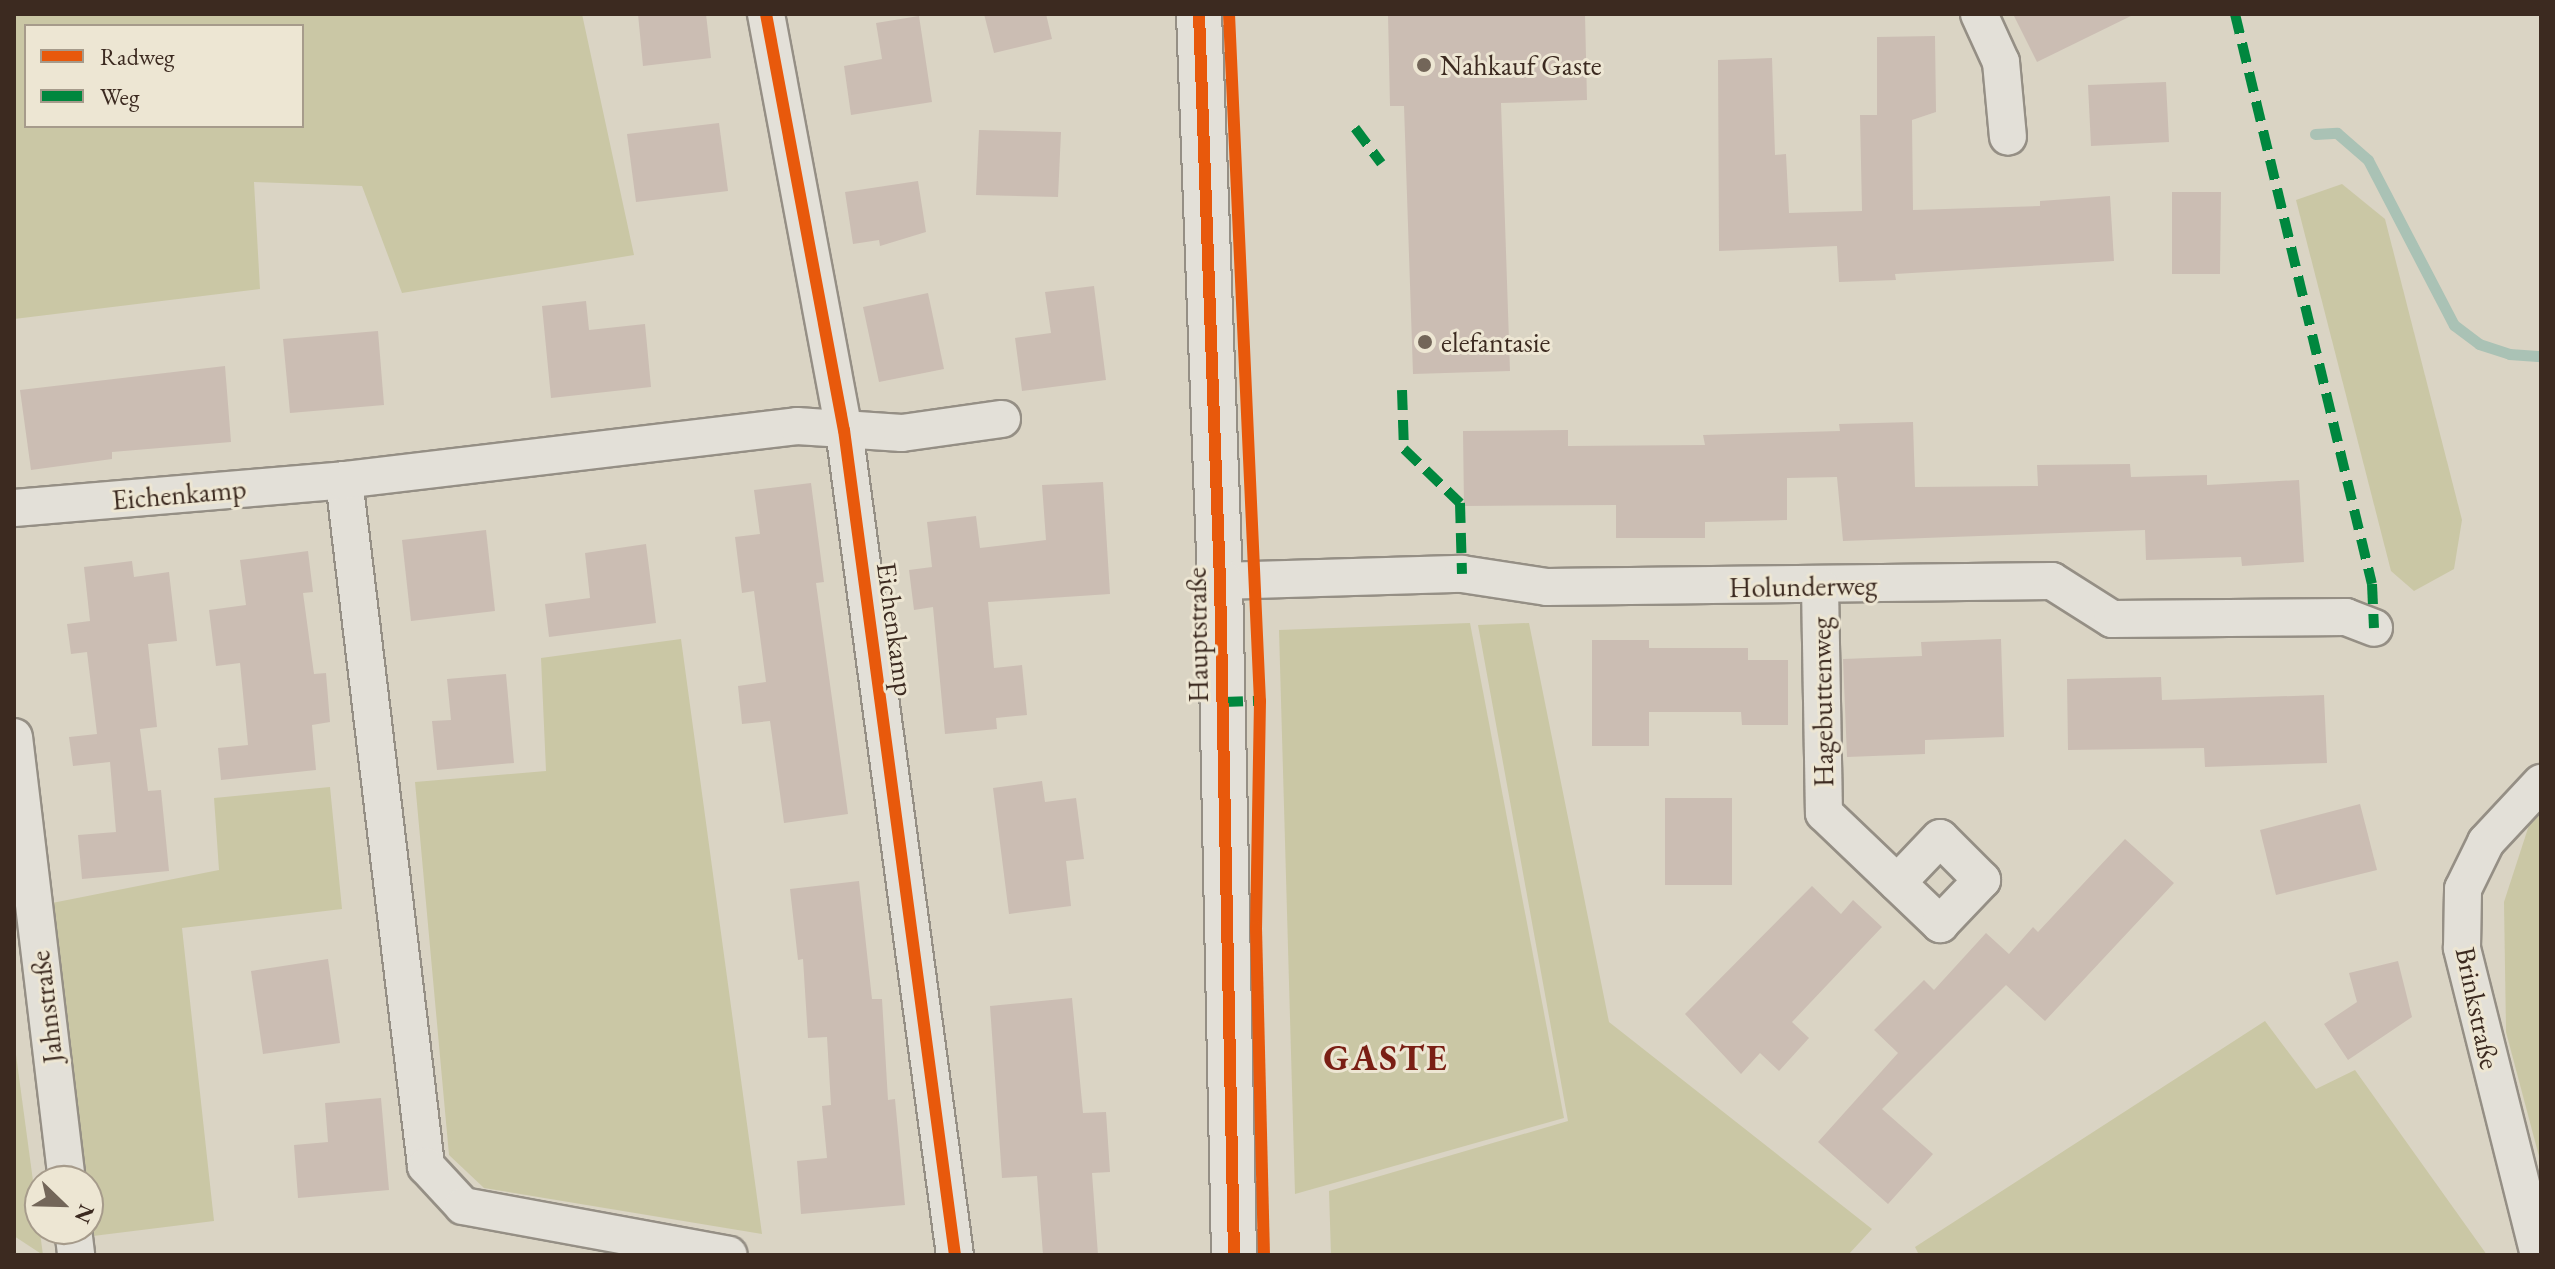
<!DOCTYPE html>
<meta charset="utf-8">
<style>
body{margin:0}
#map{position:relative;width:2555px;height:1269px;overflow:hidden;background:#dad4c4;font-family:"EB Garamond",serif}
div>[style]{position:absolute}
.green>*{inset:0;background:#cac7a5}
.stream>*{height:11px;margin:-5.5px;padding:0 5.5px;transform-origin:5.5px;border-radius:5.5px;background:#aac2b5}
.building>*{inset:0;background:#cbbdb3}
.roads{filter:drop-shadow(2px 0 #958f85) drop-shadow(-2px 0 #958f85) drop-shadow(0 2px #958f85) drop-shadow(0 -2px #958f85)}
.minor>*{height:36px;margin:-18px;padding:0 18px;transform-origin:18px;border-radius:18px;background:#e3e0d8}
.tertiary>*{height:44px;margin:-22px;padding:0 22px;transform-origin:22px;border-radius:22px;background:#e3e0d8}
.quiet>*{height:10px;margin-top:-5px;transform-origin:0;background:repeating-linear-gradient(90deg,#00873e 0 20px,transparent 0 30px)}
.cycleway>*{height:12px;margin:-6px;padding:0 6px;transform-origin:6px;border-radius:6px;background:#e8590c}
.dots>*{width:22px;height:22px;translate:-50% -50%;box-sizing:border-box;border:4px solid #ede6d3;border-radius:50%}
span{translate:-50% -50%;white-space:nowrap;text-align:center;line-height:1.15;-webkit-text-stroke:6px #ede6d3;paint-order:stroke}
.poi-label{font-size:28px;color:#3c2a20}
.left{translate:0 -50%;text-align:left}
.street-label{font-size:28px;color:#3c2a20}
.district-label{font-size:36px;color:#7a1f14;font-weight:700;letter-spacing:2px}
.frame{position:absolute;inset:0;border:16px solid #3c2a20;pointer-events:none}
.legend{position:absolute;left:24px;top:24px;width:280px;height:104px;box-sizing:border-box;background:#ede6d3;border:2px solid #a69b8b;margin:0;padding:10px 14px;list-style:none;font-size:24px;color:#3c2a20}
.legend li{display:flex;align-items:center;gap:16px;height:40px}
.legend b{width:40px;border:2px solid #a69b8b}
.north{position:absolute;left:24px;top:1165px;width:80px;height:80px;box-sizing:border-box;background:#ede6d3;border:2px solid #a69b8b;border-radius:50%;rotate:113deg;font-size:22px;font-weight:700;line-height:32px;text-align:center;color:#3c2a20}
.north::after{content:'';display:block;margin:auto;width:28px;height:36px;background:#736659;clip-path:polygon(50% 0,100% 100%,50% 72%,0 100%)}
</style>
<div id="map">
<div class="green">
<i style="clip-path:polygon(evenodd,14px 14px,582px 14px,634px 255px,402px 293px,362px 186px,254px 182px,260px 289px,14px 319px,14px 14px,302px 26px,302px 126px,26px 126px,26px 26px,302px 26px)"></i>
<i style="clip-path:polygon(2342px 184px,2385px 219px,2462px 520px,2454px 569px,2414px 591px,2391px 571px,2296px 200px)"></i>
<i style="clip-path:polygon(1470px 623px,1564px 1118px,1295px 1194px,1279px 630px)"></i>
<i style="clip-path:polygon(1529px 623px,1609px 1022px,1872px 1229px,1848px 1255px,1331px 1255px,1329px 1191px,1568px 1121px,1478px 625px)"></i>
<i style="clip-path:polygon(681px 639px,762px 1234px,484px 1188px,449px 1155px,415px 782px,546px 771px,541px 658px)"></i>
<i style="clip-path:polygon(330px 787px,342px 909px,182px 928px,214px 1221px,93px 1236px,52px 903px,219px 870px,214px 798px)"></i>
<i style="clip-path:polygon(2541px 810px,2541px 1164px,2506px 1032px,2504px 902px,2530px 822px)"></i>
<i style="clip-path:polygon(2265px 1021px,2316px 1089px,2355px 1070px,2487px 1255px,1919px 1255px,1915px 1247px)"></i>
<i style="clip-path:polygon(14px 1040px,43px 1255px,14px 1236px)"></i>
</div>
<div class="stream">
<i style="left:2315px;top:134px;width:22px;rotate:-3deg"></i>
<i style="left:2337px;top:133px;width:41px;rotate:41.1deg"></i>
<i style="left:2368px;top:160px;width:186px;rotate:62.5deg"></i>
<i style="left:2454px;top:325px;width:31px;rotate:37deg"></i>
<i style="left:2479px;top:344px;width:32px;rotate:18deg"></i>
<i style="left:2509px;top:354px;width:32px;rotate:4deg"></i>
</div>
<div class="building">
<i style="clip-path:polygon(638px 14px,706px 14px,711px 58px,643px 66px)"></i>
<i style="clip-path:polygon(984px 14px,1046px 14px,1052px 39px,994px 53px)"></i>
<i style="clip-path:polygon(1388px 14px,1585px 14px,1587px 100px,1501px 103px,1510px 371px,1413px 374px,1404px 106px,1390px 106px)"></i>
<i style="clip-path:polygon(2013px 14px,2135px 14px,2037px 62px)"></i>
<i style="clip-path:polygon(919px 16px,932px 102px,851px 115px,844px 66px,882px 59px,876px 23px)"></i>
<i style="clip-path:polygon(1935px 36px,1936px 112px,1912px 120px,1913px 210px,2040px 206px,2040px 201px,2110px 196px,2114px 261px,1895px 274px,1896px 280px,1839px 282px,1837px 246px,1719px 251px,1718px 60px,1772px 58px,1775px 155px,1786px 154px,1789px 213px,1862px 211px,1860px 115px,1877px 115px,1877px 37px)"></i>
<i style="clip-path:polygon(2166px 82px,2169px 142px,2091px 146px,2088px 85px)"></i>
<i style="clip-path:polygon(719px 123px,728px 191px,636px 202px,627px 134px)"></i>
<i style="clip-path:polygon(979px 130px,1061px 132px,1058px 197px,976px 195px)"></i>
<i style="clip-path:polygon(918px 181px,926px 232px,880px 246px,879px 240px,853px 244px,845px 192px)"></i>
<i style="clip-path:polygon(2172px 192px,2221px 192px,2220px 274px,2172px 274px)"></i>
<i style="clip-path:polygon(1094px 286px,1106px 380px,1022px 391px,1015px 338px,1051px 333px,1045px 292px)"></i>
<i style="clip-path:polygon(928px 293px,944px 369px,879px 382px,863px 307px)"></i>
<i style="clip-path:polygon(586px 301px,589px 330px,645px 324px,651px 387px,551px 398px,542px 306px)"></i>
<i style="clip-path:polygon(378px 331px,384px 405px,290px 413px,283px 339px)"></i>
<i style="clip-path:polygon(225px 366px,231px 442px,112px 452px,112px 459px,31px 470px,20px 390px)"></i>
<i style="clip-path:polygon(1913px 422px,1915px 487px,2038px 486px,2037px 465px,2130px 464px,2131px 477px,2207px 475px,2207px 485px,2299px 480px,2304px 562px,2242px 566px,2241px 557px,2146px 560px,2145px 530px,1843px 541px,1837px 477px,1787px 478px,1787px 520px,1705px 522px,1705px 538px,1616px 538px,1616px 505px,1464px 506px,1463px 431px,1568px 430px,1568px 446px,1705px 445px,1703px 435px,1840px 431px,1839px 424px)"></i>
<i style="clip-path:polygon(1103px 482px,1110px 594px,988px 602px,994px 668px,1022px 665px,1027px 715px,996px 718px,997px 729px,945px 734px,933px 607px,914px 610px,909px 570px,932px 567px,927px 522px,976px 516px,980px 548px,1046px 540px,1042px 485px)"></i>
<i style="clip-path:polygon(811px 483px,824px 582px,816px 583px,848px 814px,784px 823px,770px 721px,742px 724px,738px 686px,766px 682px,754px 591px,742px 593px,735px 537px,760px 534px,754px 490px)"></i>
<i style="clip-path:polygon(486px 530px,495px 611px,411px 621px,402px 540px)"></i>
<i style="clip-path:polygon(646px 544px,656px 623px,549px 637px,545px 604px,590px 598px,585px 553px)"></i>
<i style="clip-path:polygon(308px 551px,313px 592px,303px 593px,314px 674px,326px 673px,330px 722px,312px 725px,316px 770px,221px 780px,218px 748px,248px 745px,240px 663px,216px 666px,209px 610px,246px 605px,240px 560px)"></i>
<i style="clip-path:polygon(132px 561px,134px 577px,169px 572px,177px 641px,148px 644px,157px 727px,140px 729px,148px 791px,161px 790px,169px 871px,82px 879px,78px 835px,116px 832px,110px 762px,73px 766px,69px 737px,97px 734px,87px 652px,71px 654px,67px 624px,90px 621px,84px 567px)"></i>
<i style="clip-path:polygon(2001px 639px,2004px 737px,1925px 740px,1925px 754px,1847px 757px,1843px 659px,1922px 656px,1921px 642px)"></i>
<i style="clip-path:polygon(1592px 640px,1649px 640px,1649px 648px,1748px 648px,1748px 660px,1788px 660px,1788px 725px,1742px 725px,1741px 712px,1649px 712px,1649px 746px,1592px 746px)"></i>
<i style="clip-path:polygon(506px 674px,514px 763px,437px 770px,432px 721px,451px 720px,447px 679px)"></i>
<i style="clip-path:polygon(2161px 677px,2162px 700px,2324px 695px,2327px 763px,2205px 767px,2204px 748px,2068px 750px,2067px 679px)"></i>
<i style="clip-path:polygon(1042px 781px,1045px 802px,1076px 798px,1084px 859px,1066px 861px,1071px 906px,1009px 914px,993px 788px)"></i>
<i style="clip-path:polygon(1665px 798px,1732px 798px,1732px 885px,1665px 885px)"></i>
<i style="clip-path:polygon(2360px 804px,2377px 870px,2276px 895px,2260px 830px)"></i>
<i style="clip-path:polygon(2125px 839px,2174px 883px,2045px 1021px,2006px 985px,1882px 1109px,1933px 1154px,1888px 1204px,1818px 1142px,1898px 1053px,1874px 1030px,1924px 980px,1934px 990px,1986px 933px,2009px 954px,2033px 927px,2038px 932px)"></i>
<i style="clip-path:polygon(859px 881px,872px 999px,882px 999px,888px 1100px,895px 1099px,905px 1205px,801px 1214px,797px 1161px,827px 1158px,822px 1106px,831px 1105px,827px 1037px,808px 1038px,803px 959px,798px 960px,790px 889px)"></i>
<i style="clip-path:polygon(1812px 886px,1841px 914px,1853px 900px,1882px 927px,1792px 1022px,1809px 1038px,1779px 1071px,1760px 1053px,1741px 1074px,1685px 1014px)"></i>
<i style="clip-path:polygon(328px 959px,340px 1043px,263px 1054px,251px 971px)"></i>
<i style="clip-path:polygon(2398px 961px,2412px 1017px,2348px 1060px,2324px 1024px,2357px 1002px,2349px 973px)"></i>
<i style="clip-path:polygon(1072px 998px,1083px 1113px,1106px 1112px,1110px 1172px,1092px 1173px,1098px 1255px,1043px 1255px,1037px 1176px,1002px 1178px,990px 1006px)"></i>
<i style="clip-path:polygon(381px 1098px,389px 1190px,298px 1198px,294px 1145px,328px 1142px,325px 1103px)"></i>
</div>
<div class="roads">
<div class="minor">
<i style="left:766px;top:14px;width:423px;rotate:79.4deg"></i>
<i style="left:844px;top:430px;width:832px;rotate:82.34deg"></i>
<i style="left:1979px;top:14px;width:53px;rotate:65.4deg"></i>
<i style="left:2001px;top:62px;width:75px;rotate:84.7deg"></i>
<i style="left:344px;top:480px;width:691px;rotate:83.18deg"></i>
<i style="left:426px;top:1166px;width:54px;rotate:47.2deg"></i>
<i style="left:463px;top:1206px;width:270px;rotate:10.4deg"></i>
<i style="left:14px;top:508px;width:331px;rotate:-4.8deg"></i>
<i style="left:344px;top:480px;width:456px;rotate:-6.8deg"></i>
<i style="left:797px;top:426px;width:105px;rotate:3.8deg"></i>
<i style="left:902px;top:433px;width:101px;rotate:-8deg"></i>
<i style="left:1220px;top:581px;width:242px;rotate:-1.7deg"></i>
<i style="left:1462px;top:574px;width:86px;rotate:8.7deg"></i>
<i style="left:1547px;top:587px;width:505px;rotate:-0.68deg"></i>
<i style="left:2052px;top:581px;width:71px;rotate:32.3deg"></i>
<i style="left:2112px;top:619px;width:234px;rotate:-0.5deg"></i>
<i style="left:2346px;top:617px;width:30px;rotate:21deg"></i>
<i style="left:1820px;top:586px;width:227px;rotate:89deg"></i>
<i style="left:1824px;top:813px;width:161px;rotate:43.7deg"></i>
<i style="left:1940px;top:924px;width:61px;rotate:-46.3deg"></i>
<i style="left:1982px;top:880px;width:59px;rotate:-135deg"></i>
<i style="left:1940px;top:838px;width:62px;rotate:133.7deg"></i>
<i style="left:14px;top:737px;width:447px;rotate:83.2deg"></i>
<i style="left:73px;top:1229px;width:26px;rotate:83deg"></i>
<i style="left:2539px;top:1255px;width:317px;rotate:-104.1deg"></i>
<i style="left:2462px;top:948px;width:59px;rotate:-89deg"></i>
<i style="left:2463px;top:889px;width:52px;rotate:-63.9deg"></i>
<i style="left:2486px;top:842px;width:81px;rotate:-47deg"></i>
</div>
<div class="tertiary">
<i style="left:1199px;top:14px;width:567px;rotate:87.88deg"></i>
<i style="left:1220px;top:581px;width:674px;rotate:88.81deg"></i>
</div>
</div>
<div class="quiet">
<i style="left:2235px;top:14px;width:586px;rotate:76.49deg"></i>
<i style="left:2372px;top:584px;width:44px;rotate:87.4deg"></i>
<i style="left:1355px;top:128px;width:44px;rotate:53.4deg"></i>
<i style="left:1402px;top:390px;width:59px;rotate:88.1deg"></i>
<i style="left:1404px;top:449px;width:78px;rotate:44deg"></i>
<i style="left:1460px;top:503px;width:71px;rotate:88.4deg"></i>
<i style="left:1223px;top:702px;width:37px;rotate:-2deg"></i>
</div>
<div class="cycleway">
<i style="left:766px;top:14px;width:423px;rotate:79.4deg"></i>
<i style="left:844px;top:430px;width:832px;rotate:82.34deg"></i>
<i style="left:1199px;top:14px;width:567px;rotate:87.88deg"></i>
<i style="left:1220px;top:581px;width:674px;rotate:88.81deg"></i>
<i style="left:1229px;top:14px;width:688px;rotate:87.42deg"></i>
<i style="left:1260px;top:701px;width:227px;rotate:91deg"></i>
<i style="left:1256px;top:928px;width:327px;rotate:88.6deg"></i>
</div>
<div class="dots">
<i style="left:1424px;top:65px;background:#736659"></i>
<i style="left:1425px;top:342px;background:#736659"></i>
</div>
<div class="poi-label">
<span class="left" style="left:1440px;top:65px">Nahkauf Gaste</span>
<span class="left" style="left:1441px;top:342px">elefantasie</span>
</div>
<div class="street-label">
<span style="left:179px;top:494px;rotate:-5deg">Eichenkamp</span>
<span style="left:1803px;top:586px;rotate:-1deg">Holunderweg</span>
<span style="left:896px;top:629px;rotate:82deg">Eichenkamp</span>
<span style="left:1197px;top:635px;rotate:-91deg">Hauptstraße</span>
<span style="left:1822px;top:702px;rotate:-91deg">Hagebuttenweg</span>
<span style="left:46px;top:1007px;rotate:-97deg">Jahnstraße</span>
<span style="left:2478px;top:1008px;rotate:78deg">Brinkstraße</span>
</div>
<div class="district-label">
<span style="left:1386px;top:1058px">GASTE</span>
</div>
<div class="frame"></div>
<ul class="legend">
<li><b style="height:10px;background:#e8590c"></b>Radweg</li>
<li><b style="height:10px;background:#00873e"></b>Weg</li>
</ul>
<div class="north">N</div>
</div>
